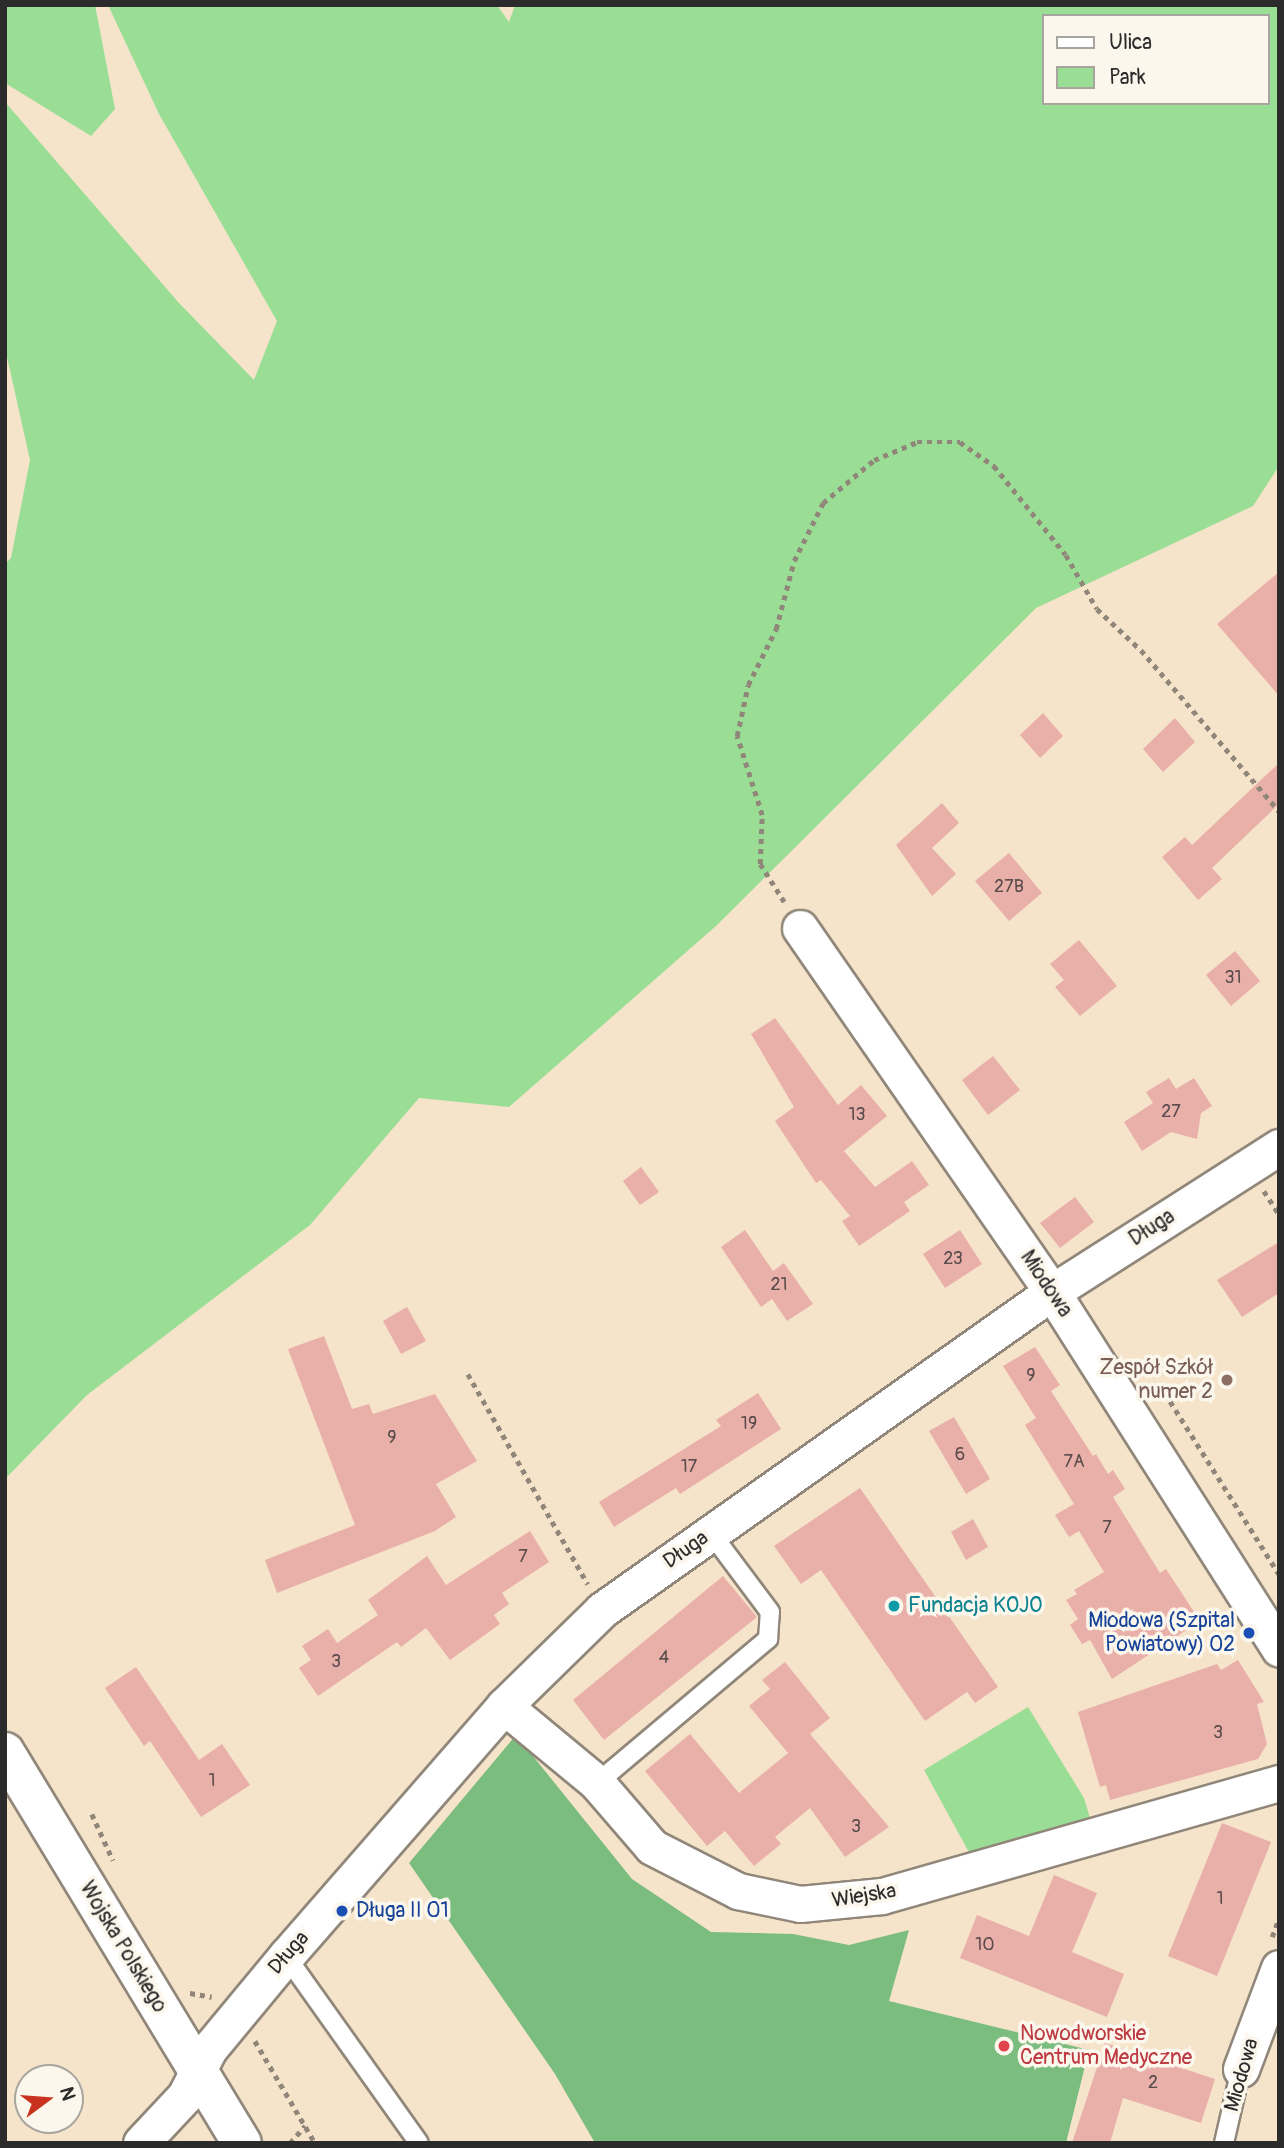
<!DOCTYPE html>
<meta charset="utf-8">
<style>
body{margin:0}
#map{position:relative;width:1284px;height:2148px;overflow:hidden;background:#f5e3ca;font-family:Pangolin,sans-serif}
div>[style]{position:absolute}
.green>*{inset:0;background:#9ade96}
.forest>*{inset:0;background:#7bbd7f}
.building>*{inset:0;background:#e9b0aa}
.path>*{height:4.5px;margin-top:-2.25px;transform-origin:0;background:repeating-linear-gradient(90deg,#90877a 0 5px,transparent 0 10px)}
.roads{filter:drop-shadow(2px 0 #90877a) drop-shadow(-2px 0 #90877a) drop-shadow(0 2px #90877a) drop-shadow(0 -2px #90877a)}
.lane>*{height:18px;margin:-9px;padding:0 9px;transform-origin:9px;border-radius:9px;background:#fff}
.street>*{height:35px;margin:-17.5px;padding:0 17.5px;transform-origin:17.5px;border-radius:17.5px;background:#fff}
.secondary>*{height:38px;margin:-19px;padding:0 19px;transform-origin:19px;border-radius:19px;background:#fff}
.dots>*{width:19px;height:19px;translate:-50% -50%;box-sizing:border-box;border:4px solid #fbf7ec;border-radius:50%}
span{translate:-50% -50%;white-space:nowrap;text-align:center;line-height:1.15;-webkit-text-stroke:7px #fbf7ec;paint-order:stroke}
.number-label{font-size:18px;color:#5a4c4b}
.number-label span{-webkit-text-stroke-width:0}
.street-label{font-size:21px;color:#2b2b2b}
.education-label{font-size:21px;color:#785e54}
.right{translate:-100% -50%;text-align:right}
.culture-label{font-size:21px;color:#0d838f}
.left{translate:0 -50%;text-align:left}
.transit-label{font-size:21px;color:#164399}
.health-label{font-size:21px;color:#be3a42}
.frame{position:absolute;inset:0;border:7px solid #2b2b2b;pointer-events:none}
.legend{position:absolute;left:1042px;top:14px;width:228px;height:91px;box-sizing:border-box;background:#fbf7ec;border:2px solid #a8a59f;margin:0;padding:9px 12px;list-style:none;font-size:21px;color:#2b2b2b}
.legend li{display:flex;align-items:center;gap:14px;height:35px}
.legend b{width:35px;border:2px solid #a8a59f}
.north{position:absolute;left:14px;top:2064px;width:70px;height:70px;box-sizing:border-box;background:#fbf7ec;border:2px solid #a8a59f;border-radius:50%;rotate:74deg;font-size:19px;font-weight:700;line-height:28px;text-align:center;color:#2b2b2b}
.north::after{content:'';display:block;margin:auto;width:24px;height:32px;background:#c8321e;clip-path:polygon(50% 0,100% 100%,50% 72%,0 100%)}
</style>
<div id="map">
<div class="green">
<i style="clip-path:polygon(5px 5px,95px 5px,115px 109px,91px 136px,5px 83px)"></i>
<i style="clip-path:polygon(evenodd,108px 5px,497px 5px,509px 22px,515px 5px,1279px 5px,1279px 466px,1253px 506px,1036px 608px,716px 926px,509px 1107px,419px 1098px,310px 1225px,87px 1395px,5px 1479px,5px 564px,11px 558px,30px 460px,5px 348px,5px 102px,179px 303px,254px 380px,277px 321px,159px 114px,108px 5px,1044px 16px,1268px 16px,1268px 103px,1044px 103px,1044px 16px)"></i>
<i style="clip-path:polygon(1028px 1707px,1084px 1798px,1090px 1818px,971px 1856px,924px 1770px)"></i>
</div>
<div class="forest">
<i style="clip-path:polygon(516px 1735px,632px 1879px,711px 1932px,793px 1934px,849px 1945px,909px 1930px,889px 2001px,1089px 2050px,1066px 2143px,595px 2143px,555px 2074px,409px 1863px)"></i>
</div>
<div class="building">
<i style="clip-path:polygon(1279px 572px,1279px 696px,1217px 624px)"></i>
<i style="clip-path:polygon(1043px 713px,1063px 736px,1040px 758px,1020px 735px)"></i>
<i style="clip-path:polygon(1175px 718px,1195px 742px,1163px 772px,1143px 749px)"></i>
<i style="clip-path:polygon(1279px 763px,1279px 804px,1212px 868px,1222px 879px,1198px 900px,1162px 857px,1185px 837px,1192px 845px)"></i>
<i style="clip-path:polygon(942px 803px,959px 823px,932px 848px,956px 874px,932px 896px,896px 845px)"></i>
<i style="clip-path:polygon(1009px 853px,1042px 893px,1009px 921px,975px 881px)"></i>
<i style="clip-path:polygon(1079px 940px,1117px 986px,1080px 1016px,1055px 987px,1064px 980px,1050px 964px)"></i>
<i style="clip-path:polygon(1235px 951px,1260px 981px,1231px 1006px,1206px 975px)"></i>
<i style="clip-path:polygon(775px 1018px,838px 1105px,861px 1085px,887px 1116px,844px 1151px,875px 1187px,912px 1161px,929px 1185px,904px 1202px,910px 1211px,859px 1246px,842px 1221px,850px 1216px,821px 1180px,816px 1183px,775px 1121px,794px 1107px,751px 1034px)"></i>
<i style="clip-path:polygon(993px 1056px,1020px 1090px,988px 1115px,962px 1080px)"></i>
<i style="clip-path:polygon(1169px 1078px,1176px 1089px,1194px 1078px,1212px 1106px,1201px 1113px,1197px 1139px,1171px 1132px,1142px 1151px,1124px 1122px,1153px 1103px,1146px 1092px)"></i>
<i style="clip-path:polygon(641px 1167px,659px 1192px,640px 1205px,623px 1181px)"></i>
<i style="clip-path:polygon(1075px 1197px,1094px 1222px,1060px 1248px,1040px 1223px)"></i>
<i style="clip-path:polygon(745px 1230px,773px 1271px,784px 1263px,813px 1304px,787px 1321px,772px 1299px,761px 1307px,721px 1247px)"></i>
<i style="clip-path:polygon(960px 1230px,982px 1264px,945px 1288px,923px 1254px)"></i>
<i style="clip-path:polygon(1279px 1242px,1279px 1293px,1242px 1317px,1217px 1280px)"></i>
<i style="clip-path:polygon(407px 1307px,426px 1341px,401px 1354px,383px 1321px)"></i>
<i style="clip-path:polygon(324px 1336px,352px 1409px,369px 1404px,373px 1414px,435px 1394px,477px 1461px,436px 1484px,456px 1517px,435px 1531px,277px 1593px,265px 1560px,355px 1525px,288px 1349px)"></i>
<i style="clip-path:polygon(1035px 1347px,1060px 1385px,1051px 1391px,1093px 1456px,1096px 1454px,1108px 1474px,1113px 1470px,1125px 1489px,1113px 1497px,1160px 1573px,1166px 1569px,1200px 1621px,1112px 1679px,1090px 1640px,1082px 1644px,1070px 1625px,1078px 1619px,1066px 1600px,1077px 1594px,1074px 1590px,1104px 1572px,1079px 1531px,1069px 1537px,1055px 1515px,1074px 1504px,1025px 1425px,1036px 1418px,1003px 1366px)"></i>
<i style="clip-path:polygon(758px 1393px,781px 1429px,680px 1494px,676px 1488px,614px 1527px,599px 1502px,721px 1426px,716px 1420px)"></i>
<i style="clip-path:polygon(954px 1417px,990px 1479px,966px 1494px,929px 1431px)"></i>
<i style="clip-path:polygon(860px 1488px,998px 1687px,975px 1703px,967px 1692px,925px 1721px,821px 1570px,801px 1584px,774px 1546px)"></i>
<i style="clip-path:polygon(973px 1519px,988px 1547px,966px 1560px,951px 1532px)"></i>
<i style="clip-path:polygon(530px 1531px,549px 1562px,502px 1593px,509px 1604px,494px 1615px,500px 1624px,450px 1660px,426px 1628px,401px 1647px,397px 1642px,318px 1696px,299px 1668px,311px 1660px,302px 1646px,328px 1629px,337px 1643px,378px 1615px,368px 1600px,427px 1556px,446px 1585px)"></i>
<i style="clip-path:polygon(723px 1576px,757px 1617px,604px 1740px,573px 1700px)"></i>
<i style="clip-path:polygon(1238px 1660px,1264px 1702px,1257px 1704px,1267px 1744px,1258px 1759px,1110px 1800px,1106px 1785px,1100px 1787px,1078px 1712px,1217px 1664px,1221px 1670px)"></i>
<i style="clip-path:polygon(785px 1662px,830px 1718px,810px 1734px,889px 1827px,845px 1857px,810px 1808px,775px 1837px,781px 1844px,754px 1866px,725px 1831px,707px 1846px,645px 1771px,690px 1734px,739px 1793px,788px 1753px,749px 1706px,770px 1689px,762px 1680px)"></i>
<i style="clip-path:polygon(136px 1667px,199px 1760px,222px 1744px,250px 1785px,201px 1817px,150px 1741px,144px 1746px,105px 1688px)"></i>
<i style="clip-path:polygon(1222px 1823px,1271px 1842px,1217px 1976px,1168px 1956px)"></i>
<i style="clip-path:polygon(1054px 1875px,1097px 1893px,1072px 1952px,1124px 1974px,1107px 2017px,960px 1958px,977px 1915px,1029px 1936px)"></i>
<i style="clip-path:polygon(1105px 2043px,1215px 2079px,1201px 2123px,1123px 2098px,1110px 2143px,1072px 2143px)"></i>
</div>
<div class="path">
<i style="left:784px;top:902px;width:45px;rotate:-122.3deg"></i>
<i style="left:760px;top:864px;width:49px;rotate:-87.7deg"></i>
<i style="left:762px;top:815px;width:83px;rotate:-107.6deg"></i>
<i style="left:737px;top:736px;width:52px;rotate:-77.8deg"></i>
<i style="left:748px;top:685px;width:63px;rotate:-63.4deg"></i>
<i style="left:776px;top:629px;width:70px;rotate:-75.2deg"></i>
<i style="left:794px;top:561px;width:65px;rotate:-63.4deg"></i>
<i style="left:823px;top:503px;width:67px;rotate:-40.1deg"></i>
<i style="left:874px;top:460px;width:47px;rotate:-22.7deg"></i>
<i style="left:917px;top:442px;width:43px"></i>
<i style="left:960px;top:442px;width:42px;rotate:35.2deg"></i>
<i style="left:994px;top:466px;width:114px;rotate:51deg"></i>
<i style="left:1066px;top:555px;width:62px;rotate:60.1deg"></i>
<i style="left:1097px;top:609px;width:60px;rotate:43deg"></i>
<i style="left:1141px;top:650px;width:212px;rotate:49.4deg"></i>
<i style="left:1264px;top:1191px;width:27px;rotate:57deg"></i>
<i style="left:468px;top:1374px;width:242px;rotate:60.3deg"></i>
<i style="left:1154px;top:1398px;width:12px;rotate:-24deg"></i>
<i style="left:1165px;top:1393px;width:214px;rotate:57.8deg"></i>
<i style="left:92px;top:1814px;width:51px;rotate:65.5deg"></i>
<i style="left:1272px;top:1937px;width:20px;rotate:-70deg"></i>
<i style="left:190px;top:1993px;width:22px;rotate:10deg"></i>
<i style="left:255px;top:2041px;width:118px;rotate:59.5deg"></i>
<i style="left:290px;top:2143px;width:23px;rotate:-49deg"></i>
</div>
<div class="roads">
<div class="lane">
<i style="left:597px;top:1783px;width:224px;rotate:-40.1deg"></i>
<i style="left:768px;top:1639px;width:27px;rotate:-86deg"></i>
<i style="left:770px;top:1612px;width:99px;rotate:-126.8deg"></i>
<i style="left:286px;top:1956px;width:229px;rotate:54.6deg"></i>
<i style="left:1224px;top:2143px;width:76px;rotate:-77.1deg"></i>
</div>
<div class="street">
<i style="left:800px;top:928px;width:443px;rotate:55.3deg"></i>
<i style="left:1052px;top:1292px;width:423px;rotate:57.5deg"></i>
<i style="left:504px;top:1706px;width:121px;rotate:39.6deg"></i>
<i style="left:597px;top:1783px;width:84px;rotate:49.3deg"></i>
<i style="left:652px;top:1847px;width:97px;rotate:27.1deg"></i>
<i style="left:738px;top:1891px;width:63px;rotate:11.8deg"></i>
<i style="left:800px;top:1904px;width:82px;rotate:-5.6deg"></i>
<i style="left:882px;top:1896px;width:413px;rotate:-15.9deg"></i>
<i style="left:1241px;top:2069px;width:108px;rotate:-69.4deg"></i>
<i style="left:141px;top:2143px;width:64px;rotate:-46.9deg"></i>
<i style="left:185px;top:2096px;width:53px;rotate:-62.9deg"></i>
<i style="left:209px;top:2049px;width:121px;rotate:-50.4deg"></i>
<i style="left:286px;top:1956px;width:332px;rotate:-48.9deg"></i>
<i style="left:504px;top:1706px;width:137px;rotate:-44.4deg"></i>
<i style="left:602px;top:1610px;width:551px;rotate:-35.25deg"></i>
<i style="left:1052px;top:1292px;width:269px;rotate:-32.6deg"></i>
</div>
<div class="secondary">
<i style="left:5px;top:1752px;width:457px;rotate:58.8deg"></i>
</div>
</div>
<div class="dots">
<i style="left:1227px;top:1380px;background:#8d6e63"></i>
<i style="left:894px;top:1606px;background:#0f9aa8"></i>
<i style="left:1249px;top:1633px;background:#1a4fb4"></i>
<i style="left:342px;top:1911px;background:#1a4fb4"></i>
<i style="left:1004px;top:2046px;background:#e0444e"></i>
</div>
<div class="number-label">
<span style="left:1009px;top:887px">27B</span>
<span style="left:1233px;top:978px">31</span>
<span style="left:1171px;top:1112px">27</span>
<span style="left:857px;top:1115px">13</span>
<span style="left:953px;top:1259px">23</span>
<span style="left:779px;top:1285px">21</span>
<span style="left:1031px;top:1376px">9</span>
<span style="left:749px;top:1424px">19</span>
<span style="left:392px;top:1438px">9</span>
<span style="left:960px;top:1455px">6</span>
<span style="left:1074px;top:1462px">7A</span>
<span style="left:689px;top:1467px">17</span>
<span style="left:1107px;top:1528px">7</span>
<span style="left:523px;top:1557px">7</span>
<span style="left:664px;top:1658px">4</span>
<span style="left:336px;top:1662px">3</span>
<span style="left:1218px;top:1733px">3</span>
<span style="left:212px;top:1781px">1</span>
<span style="left:856px;top:1827px">3</span>
<span style="left:1220px;top:1899px">1</span>
<span style="left:985px;top:1945px">10</span>
<span style="left:1153px;top:2083px">2</span>
</div>
<div class="street-label">
<span style="left:1152px;top:1228px;rotate:-33deg">Długa</span>
<span style="left:1046px;top:1284px;rotate:56deg">Miodowa</span>
<span style="left:686px;top:1550px;rotate:-35deg">Długa</span>
<span style="left:864px;top:1896px;rotate:-9deg">Wiejska</span>
<span style="left:123px;top:1947px;rotate:59deg">Wojska Polskiego</span>
<span style="left:289px;top:1953px;rotate:-49deg">Długa</span>
<span style="left:1242px;top:2075px;rotate:-74deg">Miodowa</span>
</div>
<div class="education-label">
<span class="right" style="left:1213px;top:1380px">Zespół Szkół<br>numer 2</span>
</div>
<div class="culture-label">
<span class="left" style="left:908px;top:1606px">Fundacja KOJO</span>
</div>
<div class="transit-label">
<span class="right" style="left:1235px;top:1633px">Miodowa (Szpital<br>Powiatowy) 02</span>
<span class="left" style="left:356px;top:1911px">Długa II 01</span>
</div>
<div class="health-label">
<span class="left" style="left:1020px;top:2046px">Nowodworskie<br>Centrum Medyczne</span>
</div>
<div class="frame"></div>
<ul class="legend">
<li><b style="height:9px;background:#fff"></b>Ulica</li>
<li><b style="height:19px;background:#9ade96"></b>Park</li>
</ul>
<div class="north">N</div>
</div>
